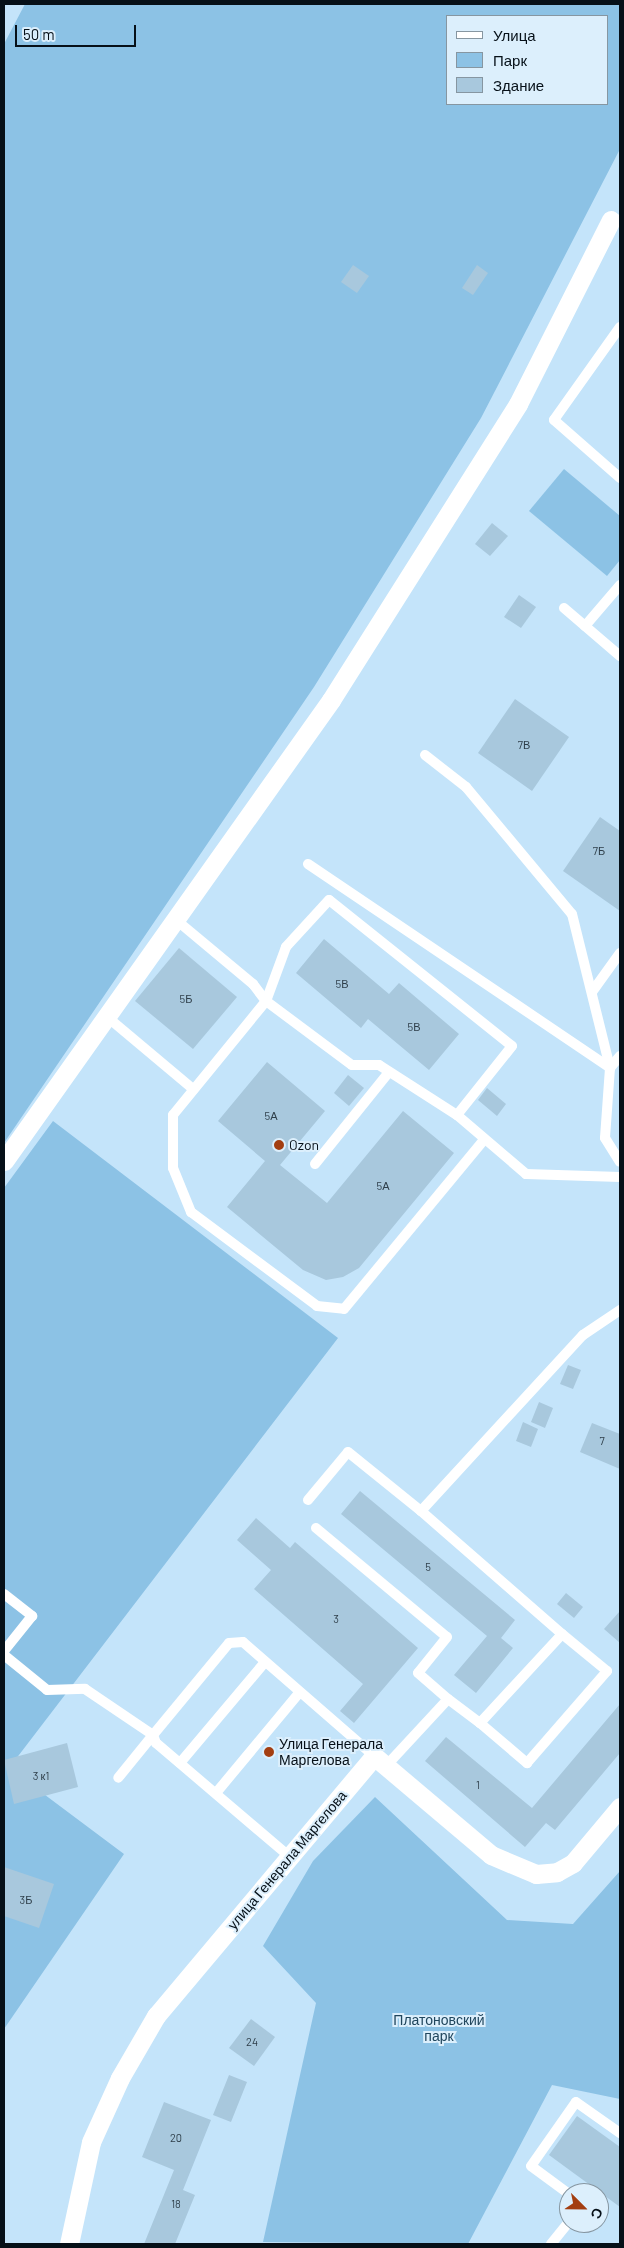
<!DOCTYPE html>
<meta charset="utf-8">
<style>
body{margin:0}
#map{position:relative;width:624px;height:2248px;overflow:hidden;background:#c4e4fa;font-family:Barlow,sans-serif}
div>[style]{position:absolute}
.green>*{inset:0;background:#8cc2e5}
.building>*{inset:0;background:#a8c8dd}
.service>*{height:10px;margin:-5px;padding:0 5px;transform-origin:5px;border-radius:5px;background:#fff}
.minor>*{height:19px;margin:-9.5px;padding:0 9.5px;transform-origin:9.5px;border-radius:9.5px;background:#fff}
.dots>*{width:14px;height:14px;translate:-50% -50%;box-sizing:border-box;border:2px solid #dceffc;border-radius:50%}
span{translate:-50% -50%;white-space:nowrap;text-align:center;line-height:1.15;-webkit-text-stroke:4px #dceffc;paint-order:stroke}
.number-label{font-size:11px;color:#2e3e49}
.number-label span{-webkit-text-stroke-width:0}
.poi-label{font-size:14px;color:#061018}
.left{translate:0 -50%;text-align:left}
.street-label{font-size:14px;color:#061018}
.park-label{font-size:14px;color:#20465d}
.frame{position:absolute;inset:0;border:5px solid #061018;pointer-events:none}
.legend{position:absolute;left:446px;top:15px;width:162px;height:90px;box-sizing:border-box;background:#dceffc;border:1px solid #8696a1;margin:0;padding:6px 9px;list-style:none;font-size:15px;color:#061018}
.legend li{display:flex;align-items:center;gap:10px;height:25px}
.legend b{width:25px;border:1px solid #8696a1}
.north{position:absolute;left:559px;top:2183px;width:50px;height:50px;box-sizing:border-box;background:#dceffc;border:1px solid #8696a1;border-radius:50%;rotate:113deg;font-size:14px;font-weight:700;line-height:20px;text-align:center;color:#061018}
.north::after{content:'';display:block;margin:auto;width:18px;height:22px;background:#a33e11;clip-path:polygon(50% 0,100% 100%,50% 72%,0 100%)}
.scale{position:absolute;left:15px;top:25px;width:121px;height:22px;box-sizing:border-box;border:2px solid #061018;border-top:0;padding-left:6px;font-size:15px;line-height:18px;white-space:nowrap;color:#061018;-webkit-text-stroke:4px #dceffc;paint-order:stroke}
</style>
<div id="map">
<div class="green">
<i style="clip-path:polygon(evenodd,25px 4px,620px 4px,620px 149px,481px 418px,314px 687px,4px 1143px,4px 44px,25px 4px,448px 16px,608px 16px,608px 104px,448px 104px,448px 16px)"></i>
<i style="clip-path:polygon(564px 469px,620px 516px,620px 560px,607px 576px,529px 511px)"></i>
<i style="clip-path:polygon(53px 1121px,338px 1338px,9px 1768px,124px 1854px,4px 2029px,4px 1188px)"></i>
<i style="clip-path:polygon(375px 1797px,507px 1920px,573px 1924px,620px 1871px,620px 2099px,552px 2085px,468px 2244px,263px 2242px,316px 2003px,263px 1946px,313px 1861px)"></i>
</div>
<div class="building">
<i style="clip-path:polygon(353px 265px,369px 276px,357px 293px,341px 282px)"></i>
<i style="clip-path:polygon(477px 265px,488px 273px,473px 295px,462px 288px)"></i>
<i style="clip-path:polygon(492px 523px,508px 536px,490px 556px,475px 544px)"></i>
<i style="clip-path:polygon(519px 595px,536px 607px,521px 628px,504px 617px)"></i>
<i style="clip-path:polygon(515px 699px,569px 737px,532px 791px,478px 753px)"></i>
<i style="clip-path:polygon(600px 817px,620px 831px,620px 911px,563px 871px)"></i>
<i style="clip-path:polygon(324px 939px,389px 994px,399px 983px,459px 1034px,429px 1070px,368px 1019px,361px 1028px,296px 973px)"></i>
<i style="clip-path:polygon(179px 948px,237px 997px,193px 1049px,135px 1001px)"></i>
<i style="clip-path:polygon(267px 1062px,325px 1111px,280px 1165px,327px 1203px,403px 1111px,454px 1153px,359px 1268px,343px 1277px,326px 1280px,303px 1270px,227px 1207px,265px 1161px,218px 1121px)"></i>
<i style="clip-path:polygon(348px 1075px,364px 1088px,349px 1106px,334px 1093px)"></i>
<i style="clip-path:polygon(487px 1088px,506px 1104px,497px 1116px,478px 1100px)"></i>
<i style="clip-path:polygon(568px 1365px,581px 1370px,573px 1389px,560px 1384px)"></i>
<i style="clip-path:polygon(539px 1402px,553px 1408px,545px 1428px,531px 1422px)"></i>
<i style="clip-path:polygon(523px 1422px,538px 1429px,531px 1447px,516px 1441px)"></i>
<i style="clip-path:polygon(592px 1423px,620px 1434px,620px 1469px,580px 1452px)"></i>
<i style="clip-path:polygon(360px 1491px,515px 1620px,501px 1638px,513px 1648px,476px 1693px,454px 1675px,487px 1636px,341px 1514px)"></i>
<i style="clip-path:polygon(256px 1518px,290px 1548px,295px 1542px,418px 1648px,354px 1723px,340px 1711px,363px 1684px,254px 1589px,271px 1570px,237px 1540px)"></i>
<i style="clip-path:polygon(566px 1593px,583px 1607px,574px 1618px,557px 1604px)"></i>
<i style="clip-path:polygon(620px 1611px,620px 1643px,604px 1629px)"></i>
<i style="clip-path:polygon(620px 1704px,620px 1753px,555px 1830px,546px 1823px,525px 1847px,425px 1761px,446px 1737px,532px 1808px)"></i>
<i style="clip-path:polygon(67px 1743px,78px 1787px,14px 1804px,4px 1760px)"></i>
<i style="clip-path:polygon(4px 1867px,54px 1884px,39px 1928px,4px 1916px)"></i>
<i style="clip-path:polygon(251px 2019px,275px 2037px,254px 2066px,229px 2048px)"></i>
<i style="clip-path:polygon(229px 2075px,247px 2082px,231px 2122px,213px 2115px)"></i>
<i style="clip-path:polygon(164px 2102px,211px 2120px,183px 2190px,195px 2195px,175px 2244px,144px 2244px,174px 2170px,142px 2157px)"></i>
<i style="clip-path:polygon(577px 2116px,620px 2147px,620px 2207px,549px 2155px)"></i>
</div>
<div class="service">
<i style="left:620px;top:327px;width:114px;rotate:125.4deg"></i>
<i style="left:554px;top:420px;width:88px;rotate:41.3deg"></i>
<i style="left:564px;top:608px;width:74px;rotate:40.6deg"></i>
<i style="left:585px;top:626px;width:54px;rotate:-49.5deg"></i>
<i style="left:425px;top:755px;width:52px;rotate:38deg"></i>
<i style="left:466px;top:787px;width:165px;rotate:50.2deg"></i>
<i style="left:572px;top:914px;width:159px;rotate:76.1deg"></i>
<i style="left:308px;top:864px;width:364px;rotate:34deg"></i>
<i style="left:175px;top:919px;width:102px;rotate:39.8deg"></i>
<i style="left:253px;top:984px;width:21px;rotate:53deg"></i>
<i style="left:266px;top:1001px;width:107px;rotate:36.7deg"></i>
<i style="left:352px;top:1065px;width:27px"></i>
<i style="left:379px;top:1065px;width:93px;rotate:32.7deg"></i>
<i style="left:457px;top:1115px;width:91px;rotate:40.5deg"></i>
<i style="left:526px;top:1174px;width:94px;rotate:1.8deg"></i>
<i style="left:592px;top:992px;width:48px;rotate:-54.3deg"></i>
<i style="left:106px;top:1016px;width:114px;rotate:40deg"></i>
<i style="left:620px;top:1056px;width:16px;rotate:130deg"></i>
<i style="left:610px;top:1068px;width:70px;rotate:94.1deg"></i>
<i style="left:605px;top:1138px;width:28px;rotate:58deg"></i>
<i style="left:457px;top:1115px;width:88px;rotate:-51.4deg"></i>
<i style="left:512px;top:1046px;width:234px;rotate:-141.4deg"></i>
<i style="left:329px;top:900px;width:64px;rotate:132.5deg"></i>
<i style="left:286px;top:947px;width:58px;rotate:110.3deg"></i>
<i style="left:266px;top:1001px;width:147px;rotate:129.2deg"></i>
<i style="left:173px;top:1115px;width:53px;rotate:90deg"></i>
<i style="left:173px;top:1168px;width:48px;rotate:67.8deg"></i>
<i style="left:191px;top:1212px;width:157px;rotate:36.7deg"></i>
<i style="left:317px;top:1306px;width:27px;rotate:6deg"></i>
<i style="left:344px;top:1309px;width:219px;rotate:-50.4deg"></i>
<i style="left:315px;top:1164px;width:118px;rotate:-51.2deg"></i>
<i style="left:308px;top:1500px;width:62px;rotate:-50.2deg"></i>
<i style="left:348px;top:1452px;width:94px;rotate:38.9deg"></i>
<i style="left:316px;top:1528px;width:170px;rotate:39.8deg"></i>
<i style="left:447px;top:1637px;width:46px;rotate:128.9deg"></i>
<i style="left:418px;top:1673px;width:40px;rotate:41deg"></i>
<i style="left:4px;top:1594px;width:36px;rotate:38deg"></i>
<i style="left:32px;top:1616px;width:45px;rotate:128.7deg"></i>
<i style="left:4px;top:1655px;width:55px;rotate:39.1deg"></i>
<i style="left:47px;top:1690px;width:38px;rotate:-2deg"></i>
<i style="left:85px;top:1689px;width:82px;rotate:34.1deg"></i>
<i style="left:153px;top:1735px;width:55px;rotate:129.1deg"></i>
<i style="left:480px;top:1723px;width:62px;rotate:40.4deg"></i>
<i style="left:527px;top:1763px;width:122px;rotate:-49deg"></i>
<i style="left:607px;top:1671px;width:58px;rotate:-140.6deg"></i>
<i style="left:180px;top:1763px;width:132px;rotate:-49.9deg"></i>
<i style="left:386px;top:1766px;width:91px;rotate:-47.2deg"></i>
<i style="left:448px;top:1699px;width:40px;rotate:37deg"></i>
<i style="left:480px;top:1723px;width:121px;rotate:-47.3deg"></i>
<i style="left:562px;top:1634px;width:187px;rotate:-138.9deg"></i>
<i style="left:421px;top:1511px;width:239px;rotate:-47.4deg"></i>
<i style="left:583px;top:1335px;width:45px;rotate:-34deg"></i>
<i style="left:216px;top:1793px;width:131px;rotate:-50.3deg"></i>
<i style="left:290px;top:1857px;width:176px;rotate:-139.6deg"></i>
<i style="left:156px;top:1743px;width:9px;rotate:-111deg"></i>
<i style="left:153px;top:1735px;width:119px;rotate:-50.4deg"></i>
<i style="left:229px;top:1643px;width:14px;rotate:-4deg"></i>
<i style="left:243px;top:1642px;width:174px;rotate:41deg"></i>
<i style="left:569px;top:2194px;width:47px;rotate:-143.6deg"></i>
<i style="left:531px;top:2166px;width:78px;rotate:-54.9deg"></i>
<i style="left:576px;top:2102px;width:54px;rotate:35.2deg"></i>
<i style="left:551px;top:2244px;width:28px;rotate:-51deg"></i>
</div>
<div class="minor">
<i style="left:4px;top:1161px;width:565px;rotate:-54.65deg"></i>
<i style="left:331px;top:700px;width:350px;rotate:-57.7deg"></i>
<i style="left:518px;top:404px;width:206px;rotate:-63.2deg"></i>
<i style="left:69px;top:2244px;width:104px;rotate:-77.8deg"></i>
<i style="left:91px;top:2142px;width:70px;rotate:-65.6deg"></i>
<i style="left:120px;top:2078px;width:72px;rotate:-59.9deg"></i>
<i style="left:156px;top:2016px;width:339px;rotate:-50deg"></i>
<i style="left:374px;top:1756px;width:153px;rotate:40.2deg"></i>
<i style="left:491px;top:1855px;width:49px;rotate:22.9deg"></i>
<i style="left:536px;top:1874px;width:21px;rotate:-5deg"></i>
<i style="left:557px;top:1872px;width:18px;rotate:-29deg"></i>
<i style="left:573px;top:1863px;width:73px;rotate:-50deg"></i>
</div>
<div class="dots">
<i style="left:279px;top:1145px;background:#a33e11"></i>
<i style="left:269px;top:1752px;background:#a33e11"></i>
</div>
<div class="number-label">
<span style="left:524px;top:745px">7В</span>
<span style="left:599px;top:851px">7Б</span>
<span style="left:342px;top:984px">5В</span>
<span style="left:186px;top:999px">5Б</span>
<span style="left:414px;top:1027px">5В</span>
<span style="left:271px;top:1116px">5А</span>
<span style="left:383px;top:1186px">5А</span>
<span style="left:602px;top:1441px">7</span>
<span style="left:428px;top:1567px">5</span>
<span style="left:336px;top:1619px">3</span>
<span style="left:41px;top:1776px">3 к1</span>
<span style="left:478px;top:1785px">1</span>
<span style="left:26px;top:1900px">3Б</span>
<span style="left:252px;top:2042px">24</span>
<span style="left:176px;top:2138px">20</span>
<span style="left:176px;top:2204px">18</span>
</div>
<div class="poi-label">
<span class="left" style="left:289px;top:1145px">Ozon</span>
<span class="left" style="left:279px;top:1752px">Улица Генерала<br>Маргелова</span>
</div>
<div class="street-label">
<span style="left:287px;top:1860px;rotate:-50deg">улица Генерала Маргелова</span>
</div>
<div class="park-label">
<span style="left:439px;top:2028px">Платоновский<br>парк</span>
</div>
<div class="frame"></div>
<ul class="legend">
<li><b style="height:6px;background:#fff"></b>Улица</li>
<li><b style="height:14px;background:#8cc2e5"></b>Парк</li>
<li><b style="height:14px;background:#a8c8dd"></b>Здание</li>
</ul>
<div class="north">С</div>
<div class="scale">50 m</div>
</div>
